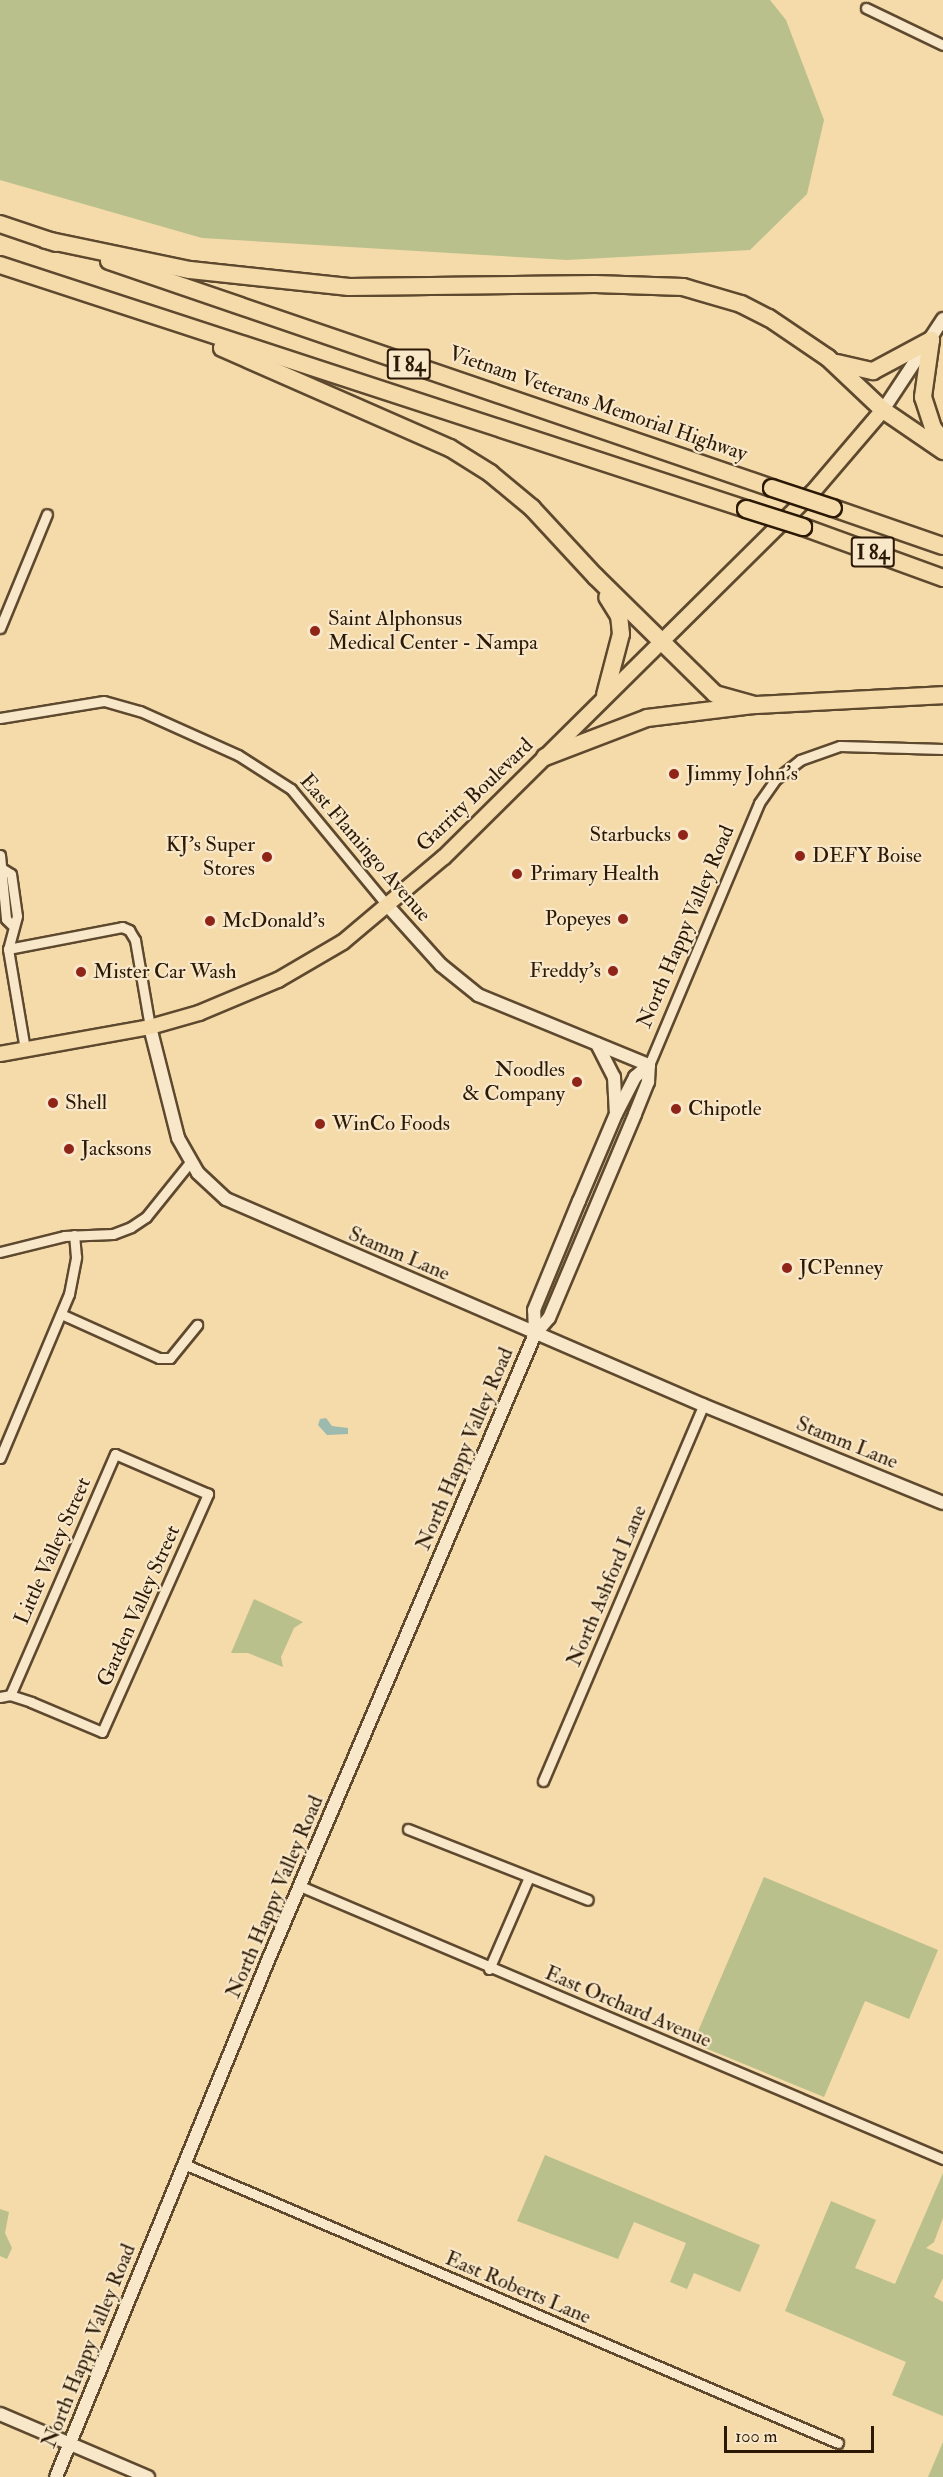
<!DOCTYPE html>
<style>
body{margin:0}
#map{position:relative;width:943px;height:2477px;overflow:hidden;background:#f5daaa;font-family:"IM FELL Double Pica",serif}
div>[style]{position:absolute}
.green>*{inset:0;background:#b9c08b}
.water>*{inset:0;background:#9dbaae}
.roads{filter:drop-shadow(2px 0 #5e492f) drop-shadow(-2px 0 #5e492f) drop-shadow(0 2px #5e492f) drop-shadow(0 -2px #5e492f)}
.street>*{height:9px;margin:-4.5px;padding:0 4.5px;transform-origin:4.5px;border-radius:4.5px;background:#f8e7c8}
.secondary>*{height:12px;margin:-6px;padding:0 6px;transform-origin:6px;border-radius:6px;background:#f8e7c8}
.primary>*{height:14px;margin:-7px;padding:0 7px;transform-origin:7px;border-radius:7px;background:#f5daaa}
.highway>*{height:16px;margin:-8px;padding:0 8px;transform-origin:8px;border-radius:8px;background:#f5daaa}
.bridges{filter:drop-shadow(2px 0 #2b1906) drop-shadow(-2px 0 #2b1906) drop-shadow(0 2px #2b1906) drop-shadow(0 -2px #2b1906)}
.highway-bridge>*{height:16px;margin:-8px;padding:0 8px;transform-origin:8px;border-radius:8px;background:#f5daaa}
.dots>*{width:16px;height:16px;translate:-50% -50%;box-sizing:border-box;border:3px solid #f8e7c8;border-radius:50%}
span{translate:-50% -50%;white-space:nowrap;text-align:center;line-height:1.15;-webkit-text-stroke:4.5px #f8e7c8;paint-order:stroke}
.shield-label span{padding:2px 4px;background:#f8e7c8;border:2px solid;border-radius:4px;-webkit-text-stroke-width:0}
.shield-label{font-size:20px;color:#2b1906;font-weight:700}
.street-label{font-size:21px;color:#2b1906}
.poi-label{font-size:21px;color:#2b1906}
.left{translate:0 -50%;text-align:left}
.right{translate:-100% -50%;text-align:right}
.scale{position:absolute;left:724px;top:2426px;width:150px;height:27px;box-sizing:border-box;border:3px solid #2b1906;border-top:0;padding-left:8px;font-size:18px;line-height:21px;white-space:nowrap;color:#2b1906;-webkit-text-stroke:4px #f8e7c8;paint-order:stroke}
</style>
<div id="map">
<div class="green">
<i style="clip-path:polygon(0 0,770px 0,786px 20px,824px 120px,807px 194px,750px 250px,567px 260px,202px 238px,0 180px)"></i>
<i style="clip-path:polygon(254px 1599px,303px 1622px,294px 1628px,281px 1657px,283px 1667px,248px 1653px,231px 1653px)"></i>
<i style="clip-path:polygon(764px 1877px,938px 1950px,909px 2019px,865px 2001px,824px 2097px,693px 2043px)"></i>
<i style="clip-path:polygon(545px 2155px,760px 2245px,740px 2292px,694px 2273px,687px 2289px,670px 2282px,686px 2243px,634px 2222px,618px 2259px,517px 2221px)"></i>
<i style="clip-path:polygon(943px 2173px,943px 2218px,934px 2242px,926px 2248px,943px 2255px,943px 2278px,934px 2297px,943px 2302px,943px 2416px,892px 2395px,906px 2362px,785px 2311px,831px 2201px,876px 2220px,855px 2268px,895px 2284px)"></i>
<i style="clip-path:polygon(0 2209px,9px 2212px,5px 2233px,12px 2248px,7px 2259px,0 2256px)"></i>
<i style="clip-path:polygon(943px 2442px,943px 2477px,928px 2477px)"></i>
</div>
<div class="water">
<i style="clip-path:polygon(326px 1418px,332px 1426px,348px 1428px,348px 1434px,327px 1435px,318px 1425px,320px 1419px)"></i>
</div>
<div class="roads">
<div class="street">
<i style="left:866px;top:8px;width:85px;rotate:25.7deg"></i>
<i style="left:0;top:628px;width:123px;rotate:-67.6deg"></i>
<i style="left:0;top:718px;width:105px;rotate:-9.3deg"></i>
<i style="left:104px;top:701px;width:37px;rotate:16deg"></i>
<i style="left:140px;top:711px;width:107px;rotate:24.2deg"></i>
<i style="left:238px;top:755px;width:63px;rotate:32.7deg"></i>
<i style="left:291px;top:789px;width:151px;rotate:50.4deg"></i>
<i style="left:0;top:855px;width:64px;rotate:84.6deg"></i>
<i style="left:6px;top:919px;width:8px;rotate:45deg"></i>
<i style="left:3px;top:869px;width:9px;rotate:32deg"></i>
<i style="left:11px;top:874px;width:42px;rotate:81.9deg"></i>
<i style="left:17px;top:916px;width:34px;rotate:105deg"></i>
<i style="left:8px;top:949px;width:101px;rotate:80.4deg"></i>
<i style="left:8px;top:949px;width:116px;rotate:-10.9deg"></i>
<i style="left:122px;top:927px;width:8px;rotate:23deg"></i>
<i style="left:129px;top:930px;width:12px;rotate:59deg"></i>
<i style="left:135px;top:940px;width:88px;rotate:80.2deg"></i>
<i style="left:649px;top:1065px;width:284px;rotate:-67.2deg"></i>
<i style="left:759px;top:803px;width:29px;rotate:-55deg"></i>
<i style="left:776px;top:779px;width:31px;rotate:-38deg"></i>
<i style="left:800px;top:760px;width:42px;rotate:-19.3deg"></i>
<i style="left:840px;top:746px;width:103px;rotate:1.7deg"></i>
<i style="left:0;top:1252px;width:66px;rotate:-14deg"></i>
<i style="left:64px;top:1236px;width:49px;rotate:-2.3deg"></i>
<i style="left:113px;top:1234px;width:19px;rotate:-21deg"></i>
<i style="left:131px;top:1227px;width:18px;rotate:-34deg"></i>
<i style="left:146px;top:1217px;width:72px;rotate:-51.2deg"></i>
<i style="left:61px;top:1314px;width:107px;rotate:24.2deg"></i>
<i style="left:159px;top:1358px;width:11px"></i>
<i style="left:170px;top:1358px;width:43px;rotate:-50.7deg"></i>
<i style="left:0;top:1458px;width:178px;rotate:-67.2deg"></i>
<i style="left:69px;top:1294px;width:38px;rotate:-79deg"></i>
<i style="left:76px;top:1257px;width:22px;rotate:-95deg"></i>
<i style="left:0;top:1697px;width:10px;rotate:-11deg"></i>
<i style="left:10px;top:1695px;width:22px;rotate:18deg"></i>
<i style="left:31px;top:1702px;width:77px;rotate:22.9deg"></i>
<i style="left:102px;top:1732px;width:261px;rotate:-66deg"></i>
<i style="left:208px;top:1494px;width:101px;rotate:-156.7deg"></i>
<i style="left:115px;top:1454px;width:263px;rotate:113.5deg"></i>
<i style="left:543px;top:1781px;width:409px;rotate:-66.9deg"></i>
<i style="left:408px;top:1829px;width:193px;rotate:21.5deg"></i>
<i style="left:300px;top:1886px;width:699px;rotate:23deg"></i>
<i style="left:489px;top:1969px;width:100px;rotate:-66.5deg"></i>
<i style="left:184px;top:2164px;width:711px;rotate:23.1deg"></i>
</div>
<div class="secondary">
<i style="left:883px;top:410px;width:109px;rotate:-56.6deg"></i>
<i style="left:387px;top:905px;width:81px;rotate:48deg"></i>
<i style="left:441px;top:965px;width:48px;rotate:39deg"></i>
<i style="left:478px;top:995px;width:185px;rotate:22.3deg"></i>
<i style="left:150px;top:1027px;width:114px;rotate:75.8deg"></i>
<i style="left:178px;top:1138px;width:40px;rotate:60.3deg"></i>
<i style="left:198px;top:1173px;width:38px;rotate:43deg"></i>
<i style="left:226px;top:1199px;width:520px;rotate:23.36deg"></i>
<i style="left:703px;top:1405px;width:259px;rotate:22.2deg"></i>
<i style="left:597px;top:1044px;width:37px;rotate:63deg"></i>
<i style="left:614px;top:1077px;width:34px;rotate:87deg"></i>
<i style="left:535px;top:1334px;width:24px;rotate:-92deg"></i>
<i style="left:534px;top:1310px;width:118px;rotate:-67.6deg"></i>
<i style="left:579px;top:1201px;width:95px;rotate:-67deg"></i>
<i style="left:616px;top:1114px;width:42px;rotate:-62.8deg"></i>
<i style="left:635px;top:1077px;width:18px;rotate:-41deg"></i>
<i style="left:0;top:2414px;width:161px;rotate:23.1deg"></i>
<i style="left:56px;top:2477px;width:561px;rotate:-67.69deg"></i>
<i style="left:269px;top:1958px;width:678px;rotate:-66.91deg"></i>
<i style="left:535px;top:1334px;width:21px;rotate:-49deg"></i>
<i style="left:549px;top:1318px;width:221px;rotate:-67.1deg"></i>
<i style="left:635px;top:1114px;width:35px;rotate:-68deg"></i>
<i style="left:648px;top:1082px;width:17px;rotate:-87deg"></i>
</div>
<div class="primary">
<i style="left:0;top:1054px;width:152px;rotate:-10.2deg"></i>
<i style="left:150px;top:1027px;width:51px;rotate:-15.9deg"></i>
<i style="left:199px;top:1013px;width:86px;rotate:-22.7deg"></i>
<i style="left:278px;top:980px;width:75px;rotate:-30.3deg"></i>
<i style="left:343px;top:942px;width:132px;rotate:-40.1deg"></i>
<i style="left:444px;top:857px;width:142px;rotate:-44.7deg"></i>
<i style="left:545px;top:757px;width:375px;rotate:-44.7deg"></i>
<i style="left:812px;top:493px;width:109px;rotate:-49.5deg"></i>
</div>
<div class="highway">
<i style="left:0;top:224px;width:59px;rotate:18.7deg"></i>
<i style="left:46px;top:240px;width:147px;rotate:11.8deg"></i>
<i style="left:190px;top:270px;width:160px;rotate:6.1deg"></i>
<i style="left:349px;top:287px;width:246px;rotate:-0.7deg"></i>
<i style="left:595px;top:284px;width:88px;rotate:2deg"></i>
<i style="left:683px;top:287px;width:60px;rotate:16.3deg"></i>
<i style="left:741px;top:304px;width:31px;rotate:27deg"></i>
<i style="left:769px;top:318px;width:71px;rotate:34.1deg"></i>
<i style="left:828px;top:358px;width:76px;rotate:43.4deg"></i>
<i style="left:883px;top:410px;width:73px;rotate:34.3deg"></i>
<i style="left:109px;top:261px;width:701px;rotate:18.9deg"></i>
<i style="left:0;top:265px;width:785px;rotate:18.11deg"></i>
<i style="left:931px;top:340px;width:58px;rotate:98deg"></i>
<i style="left:923px;top:397px;width:33px;rotate:72deg"></i>
<i style="left:933px;top:428px;width:16px;rotate:52deg"></i>
<i style="left:222px;top:348px;width:249px;rotate:23.7deg"></i>
<i style="left:450px;top:448px;width:47px;rotate:32deg"></i>
<i style="left:490px;top:473px;width:55px;rotate:39.8deg"></i>
<i style="left:532px;top:508px;width:93px;rotate:47.2deg"></i>
<i style="left:595px;top:576px;width:168px;rotate:44.5deg"></i>
<i style="left:715px;top:694px;width:41px;rotate:15.4deg"></i>
<i style="left:837px;top:363px;width:37px;rotate:13deg"></i>
<i style="left:873px;top:371px;width:66px;rotate:-28.1deg"></i>
<i style="left:833px;top:508px;width:116px;rotate:19.1deg"></i>
<i style="left:803px;top:527px;width:149px;rotate:20deg"></i>
<i style="left:605px;top:695px;width:63px;rotate:-75.3deg"></i>
<i style="left:621px;top:634px;width:18px;rotate:-96deg"></i>
<i style="left:619px;top:616px;width:22px;rotate:-122deg"></i>
<i style="left:545px;top:757px;width:109px;rotate:-20.9deg"></i>
<i style="left:647px;top:718px;width:109px;rotate:-6.9deg"></i>
<i style="left:755px;top:705px;width:188px;rotate:-3deg"></i>
</div>
</div>
<div class="bridges">
<div class="highway-bridge">
<i style="left:772px;top:488px;width:64px;rotate:18.2deg"></i>
<i style="left:746px;top:509px;width:60px;rotate:17.5deg"></i>
</div>
</div>
<div class="dots">
<i style="left:315px;top:631px;background:#8f2418"></i>
<i style="left:674px;top:774px;background:#8f2418"></i>
<i style="left:683px;top:835px;background:#8f2418"></i>
<i style="left:800px;top:856px;background:#8f2418"></i>
<i style="left:267px;top:857px;background:#8f2418"></i>
<i style="left:517px;top:874px;background:#8f2418"></i>
<i style="left:623px;top:919px;background:#8f2418"></i>
<i style="left:210px;top:921px;background:#8f2418"></i>
<i style="left:613px;top:971px;background:#8f2418"></i>
<i style="left:81px;top:972px;background:#8f2418"></i>
<i style="left:577px;top:1082px;background:#8f2418"></i>
<i style="left:53px;top:1103px;background:#8f2418"></i>
<i style="left:676px;top:1109px;background:#8f2418"></i>
<i style="left:320px;top:1124px;background:#8f2418"></i>
<i style="left:69px;top:1149px;background:#8f2418"></i>
<i style="left:787px;top:1268px;background:#8f2418"></i>
</div>
<div class="shield-label">
<span style="left:409px;top:364px">I 84</span>
<span style="left:873px;top:552px">I 84</span>
</div>
<div class="street-label">
<span style="left:598px;top:404px;rotate:19deg">Vietnam Veterans Memorial Highway</span>
<span style="left:475px;top:795px;rotate:-44deg">Garrity Boulevard</span>
<span style="left:365px;top:848px;rotate:49deg">East Flamingo Avenue</span>
<span style="left:686px;top:927px;rotate:-67deg">North Happy Valley Road</span>
<span style="left:399px;top:1254px;rotate:23deg">Stamm Lane</span>
<span style="left:847px;top:1443px;rotate:22deg">Stamm Lane</span>
<span style="left:465px;top:1449px;rotate:-67deg">North Happy Valley Road</span>
<span style="left:53px;top:1551px;rotate:-66deg">Little Valley Street</span>
<span style="left:607px;top:1586px;rotate:-67deg">North Ashford Lane</span>
<span style="left:139px;top:1606px;rotate:-66deg">Garden Valley Street</span>
<span style="left:275px;top:1897px;rotate:-67deg">North Happy Valley Road</span>
<span style="left:628px;top:2007px;rotate:23deg">East Orchard Avenue</span>
<span style="left:518px;top:2288px;rotate:23deg">East Roberts Lane</span>
<span style="left:89px;top:2346px;rotate:-68deg">North Happy Valley Road</span>
</div>
<div class="poi-label">
<span class="left" style="left:328px;top:631px">Saint Alphonsus<br>Medical Center - Nampa</span>
<span class="left" style="left:686px;top:774px">Jimmy John's</span>
<span class="right" style="left:671px;top:835px">Starbucks</span>
<span class="right" style="left:255px;top:857px">KJ's Super<br>Stores</span>
<span class="left" style="left:812px;top:856px">DEFY Boise</span>
<span class="left" style="left:530px;top:874px">Primary Health</span>
<span class="right" style="left:611px;top:919px">Popeyes</span>
<span class="left" style="left:222px;top:921px">McDonald's</span>
<span class="right" style="left:601px;top:971px">Freddy's</span>
<span class="left" style="left:93px;top:972px">Mister Car Wash</span>
<span class="right" style="left:565px;top:1082px">Noodles<br>&amp; Company</span>
<span class="left" style="left:65px;top:1103px">Shell</span>
<span class="left" style="left:688px;top:1109px">Chipotle</span>
<span class="left" style="left:332px;top:1124px">WinCo Foods</span>
<span class="left" style="left:81px;top:1149px">Jacksons</span>
<span class="left" style="left:799px;top:1268px">JCPenney</span>
</div>
<div class="scale">100 m</div>
</div>
